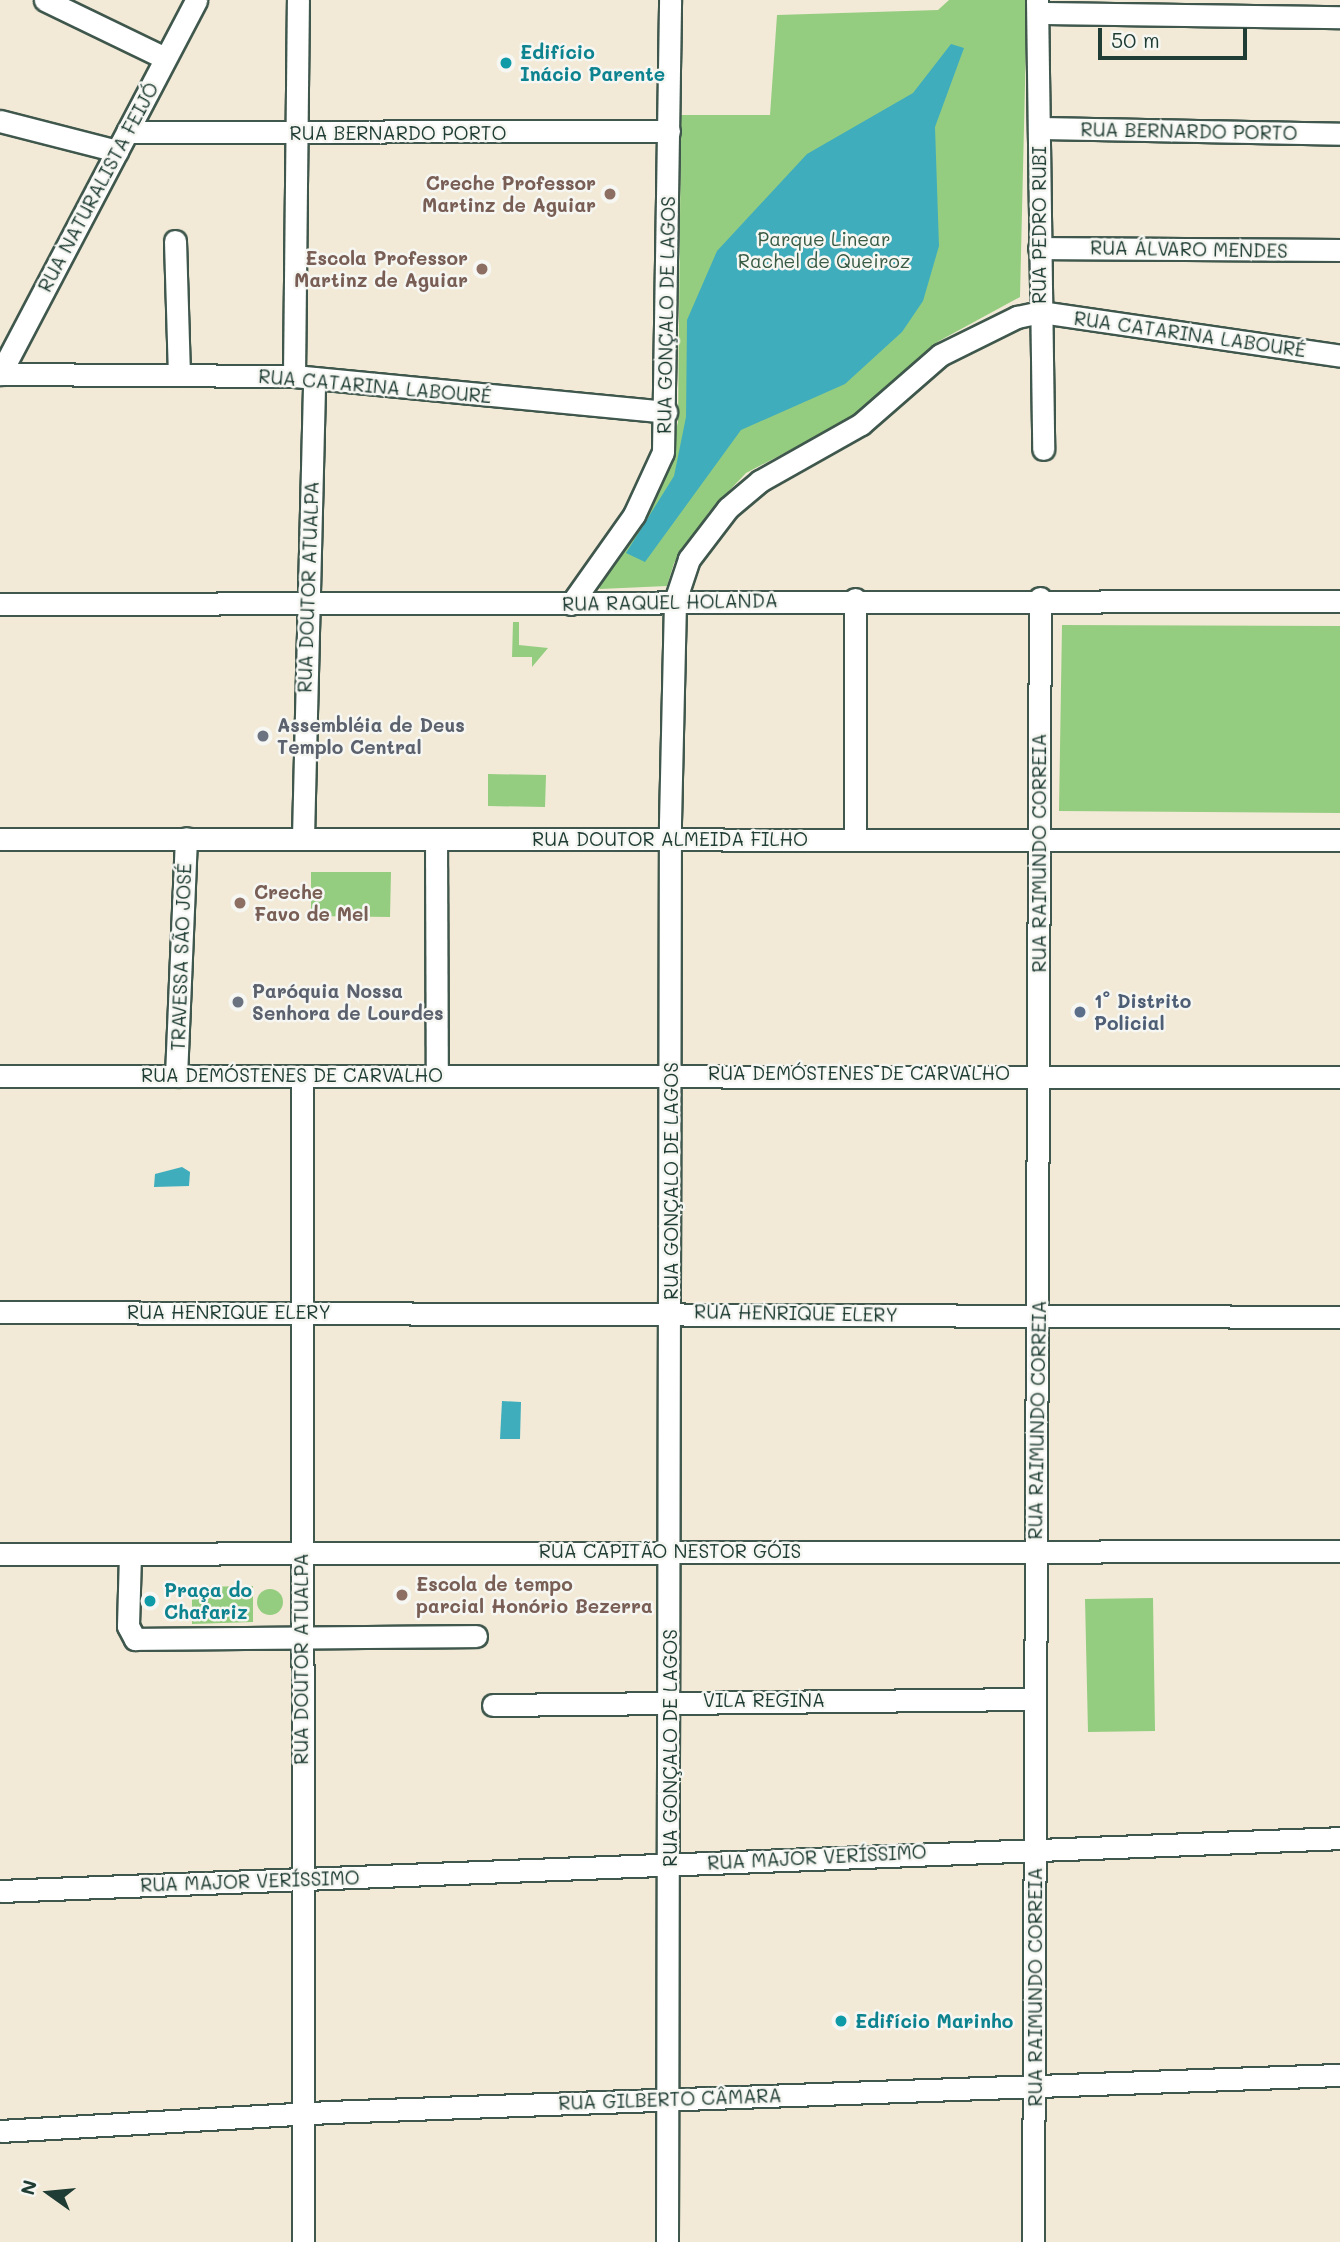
<!DOCTYPE html>
<meta charset="utf-8">
<style>
body{margin:0}
#map{position:relative;width:1340px;height:2242px;overflow:hidden;background:#f2ead7;font-family:Mali,sans-serif}
div>[style]{position:absolute}
.green>*{inset:0;background:#95cd80}
.round{border-radius:50%}
.water>*{inset:0;background:#3fadbc}
.roads{filter:drop-shadow(2px 0 #3f574c) drop-shadow(-2px 0 #3f574c) drop-shadow(0 2px #3f574c) drop-shadow(0 -2px #3f574c)}
.street>*{height:21px;margin:-10.5px;padding:0 10.5px;transform-origin:10.5px;border-radius:10.5px;background:#fff}
.dots>*{width:19px;height:19px;translate:-50% -50%;box-sizing:border-box;border:4px solid #f6f6f2;border-radius:50%}
span{translate:-50% -50%;white-space:nowrap;text-align:center;line-height:1.15;-webkit-text-stroke:5px #f6f6f2;paint-order:stroke}
.culture-label{font-size:19px;color:#0d838f;font-weight:700}
.left{translate:0 -50%;text-align:left}
.street-label{font-size:19px;color:#1f3d34}
.education-label{font-size:19px;color:#785e54;font-weight:700}
.right{translate:-100% -50%;text-align:right}
.park-label{font-size:19px;color:#375a43}
.worship-label{font-size:19px;color:#5b616d;font-weight:700}
.service-label{font-size:19px;color:#4e5e75;font-weight:700}
.north{position:absolute;left:14px;top:2158px;width:70px;height:70px;-webkit-text-stroke:5px #f6f6f2;paint-order:stroke;rotate:285deg;font-size:19px;font-weight:700;line-height:28px;text-align:center;color:#1f3d34}
.north::after{content:'';display:block;margin:auto;width:24px;height:32px;background:#1f3d34;clip-path:polygon(50% 0,100% 100%,50% 72%,0 100%)}
.scale{position:absolute;left:1098px;top:28px;width:149px;height:32px;box-sizing:border-box;border:4px solid #1f3d34;border-top:0;padding-left:9px;font-size:21px;line-height:24px;white-space:nowrap;color:#1f3d34;-webkit-text-stroke:5px #f6f6f2;paint-order:stroke}
</style>
<div id="map">
<div class="green">
<i style="clip-path:polygon(949px 0,1027px 0,1020px 297px,939px 341px,859px 414px,746px 473px,709px 512px,674px 563px,667px 586px,600px 589px,596px 582px,673px 442px,678px 422px,681px 115px,770px 115px,777px 15px,938px 10px)"></i>
<i style="clip-path:polygon(513px 622px,519px 622px,519px 645px,548px 648px,532px 667px,532px 657px,512px 657px)"></i>
<i style="clip-path:polygon(1062px 625px,1340px 626px,1340px 813px,1059px 811px)"></i>
<i style="clip-path:polygon(488px 774px,546px 775px,545px 807px,488px 806px)"></i>
<i style="clip-path:polygon(311px 872px,391px 872px,390px 917px,311px 916px)"></i>
<i style="clip-path:polygon(253px 1586px,253px 1622px,192px 1624px,192px 1587px)"></i>
<i class="round" style="left:257px;top:1589px;width:26px;height:26px"></i>
<i style="clip-path:polygon(1153px 1598px,1155px 1731px,1088px 1732px,1085px 1599px)"></i>
</div>
<div class="water">
<i style="clip-path:polygon(951px 44px,964px 48px,935px 127px,939px 246px,923px 301px,902px 332px,845px 384px,741px 430px,645px 562px,626px 553px,674px 476px,686px 417px,687px 320px,717px 251px,807px 154px,913px 93px)"></i>
<i style="clip-path:polygon(182px 1167px,190px 1172px,189px 1186px,154px 1187px,155px 1174px)"></i>
<i style="clip-path:polygon(502px 1401px,521px 1402px,520px 1439px,500px 1439px)"></i>
</div>
<div class="roads">
<div class="street">
<i style="left:45px;top:0;width:133px;rotate:25.8deg"></i>
<i style="left:1037px;top:0;width:449px;rotate:89.2deg"></i>
<i style="left:1038px;top:13px;width:302px;rotate:0.8deg"></i>
<i style="left:0;top:121px;width:121px;rotate:14.4deg"></i>
<i style="left:1039px;top:128px;width:301px;rotate:1.1deg"></i>
<i style="left:127px;top:132px;width:542px;rotate:-0.11deg"></i>
<i style="left:175px;top:241px;width:134px;rotate:88.3deg"></i>
<i style="left:1039px;top:248px;width:301px;rotate:0.4deg"></i>
<i style="left:0;top:374px;width:294px;rotate:0.4deg"></i>
<i style="left:294px;top:376px;width:374px;rotate:5.5deg"></i>
<i style="left:0;top:374px;width:422px;rotate:-62.3deg"></i>
<i style="left:294px;top:376px;width:376px;rotate:-89.4deg"></i>
<i style="left:0;top:604px;width:1340px;rotate:-0.13deg"></i>
<i style="left:571px;top:604px;width:109px;rotate:-54.7deg"></i>
<i style="left:634px;top:515px;width:69px;rotate:-65.3deg"></i>
<i style="left:663px;top:452px;width:452px;rotate:-89.1deg"></i>
<i style="left:303px;top:837px;width:459px;rotate:-88.6deg"></i>
<i style="left:0;top:839px;width:1340px;rotate:0.04deg"></i>
<i style="left:436px;top:839px;width:235px;rotate:89.8deg"></i>
<i style="left:855px;top:839px;width:240px;rotate:-90deg"></i>
<i style="left:0;top:1076px;width:1340px;rotate:0.04deg"></i>
<i style="left:176px;top:1076px;width:238px;rotate:-87.6deg"></i>
<i style="left:302px;top:1076px;width:1166px;rotate:89.95deg"></i>
<i style="left:0;top:1312px;width:1340px;rotate:0.21deg"></i>
<i style="left:0;top:1554px;width:1340px;rotate:-0.13deg"></i>
<i style="left:130px;top:1554px;width:72px;rotate:91.6deg"></i>
<i style="left:128px;top:1626px;width:15px;rotate:62deg"></i>
<i style="left:135px;top:1639px;width:341px;rotate:-0.5deg"></i>
<i style="left:493px;top:1705px;width:541px;rotate:-0.64deg"></i>
<i style="left:0;top:1891px;width:1341px;rotate:-2.26deg"></i>
<i style="left:0;top:2131px;width:330px;rotate:-3.3deg"></i>
<i style="left:329px;top:2112px;width:1012px;rotate:-2.1deg"></i>
<i style="left:667px;top:2242px;width:1420px;rotate:-89.88deg"></i>
<i style="left:670px;top:822px;width:221px;rotate:-88.7deg"></i>
<i style="left:675px;top:601px;width:44px;rotate:-71.6deg"></i>
<i style="left:689px;top:559px;width:64px;rotate:-52.6deg"></i>
<i style="left:728px;top:508px;width:42px;rotate:-40.2deg"></i>
<i style="left:760px;top:481px;width:116px;rotate:-29.4deg"></i>
<i style="left:861px;top:424px;width:105px;rotate:-41.1deg"></i>
<i style="left:940px;top:355px;width:86px;rotate:-26.3deg"></i>
<i style="left:1017px;top:317px;width:24px;rotate:-12deg"></i>
<i style="left:1040px;top:312px;width:303px;rotate:8.3deg"></i>
<i style="left:1033px;top:2242px;width:1644px;rotate:-89.76deg"></i>
</div>
</div>
<div class="dots">
<i style="left:506px;top:63px;background:#0f9aa8"></i>
<i style="left:610px;top:194px;background:#8d6e63"></i>
<i style="left:482px;top:269px;background:#8d6e63"></i>
<i style="left:263px;top:736px;background:#6b7280"></i>
<i style="left:240px;top:903px;background:#8d6e63"></i>
<i style="left:238px;top:1002px;background:#6b7280"></i>
<i style="left:1080px;top:1012px;background:#5c6f8a"></i>
<i style="left:402px;top:1595px;background:#8d6e63"></i>
<i style="left:150px;top:1601px;background:#0f9aa8"></i>
<i style="left:841px;top:2021px;background:#0f9aa8"></i>
</div>
<div class="culture-label">
<span class="left" style="left:520px;top:63px">Edifício<br>Inácio Parente</span>
<span class="left" style="left:164px;top:1601px">Praça do<br>Chafariz</span>
<span class="left" style="left:855px;top:2021px">Edifício Marinho</span>
</div>
<div class="street-label">
<span style="left:1189px;top:131px;rotate:1deg">RUA BERNARDO PORTO</span>
<span style="left:398px;top:133px">RUA BERNARDO PORTO</span>
<span style="left:98px;top:187px;rotate:-62deg">RUA NATURALISTA FEIJÓ</span>
<span style="left:1039px;top:225px;rotate:-90deg">RUA PEDRO RUBI</span>
<span style="left:1189px;top:249px;rotate:1deg">RUA ÁLVARO MENDES</span>
<span style="left:666px;top:315px;rotate:-89deg">RUA GONÇALO DE LAGOS</span>
<span style="left:1190px;top:334px;rotate:8deg">RUA CATARINA LABOURÉ</span>
<span style="left:375px;top:386px;rotate:5deg">RUA CATARINA LABOURÉ</span>
<span style="left:308px;top:587px;rotate:-88deg">RUA DOUTOR ATUALPA</span>
<span style="left:670px;top:602px;rotate:-1deg">RUA RAQUEL HOLANDA</span>
<span style="left:670px;top:839px">RUA DOUTOR ALMEIDA FILHO</span>
<span style="left:1039px;top:853px;rotate:-90deg">RUA RAIMUNDO CORREIA</span>
<span style="left:181px;top:957px;rotate:-88deg">TRAVESSA SÃO JOSÉ</span>
<span style="left:859px;top:1073px">RUA DEMÓSTENES DE CARVALHO</span>
<span style="left:292px;top:1075px">RUA DEMÓSTENES DE CARVALHO</span>
<span style="left:671px;top:1181px;rotate:-90deg">RUA GONÇALO DE LAGOS</span>
<span style="left:229px;top:1312px">RUA HENRIQUE ELERY</span>
<span style="left:796px;top:1313px;rotate:1deg">RUA HENRIQUE ELERY</span>
<span style="left:1037px;top:1420px;rotate:-89deg">RUA RAIMUNDO CORREIA</span>
<span style="left:670px;top:1551px">RUA CAPITÃO NESTOR GÓIS</span>
<span style="left:301px;top:1659px;rotate:-90deg">RUA DOUTOR ATUALPA</span>
<span style="left:764px;top:1700px">VILA REGINA</span>
<span style="left:670px;top:1748px;rotate:-90deg">RUA GONÇALO DE LAGOS</span>
<span style="left:817px;top:1857px;rotate:-3deg">RUA MAJOR VERÍSSIMO</span>
<span style="left:250px;top:1881px;rotate:-2deg">RUA MAJOR VERÍSSIMO</span>
<span style="left:1035px;top:1987px;rotate:-90deg">RUA RAIMUNDO CORREIA</span>
<span style="left:670px;top:2099px;rotate:-2deg">RUA GILBERTO CÂMARA</span>
</div>
<div class="education-label">
<span class="right" style="left:596px;top:194px">Creche Professor<br>Martinz de Aguiar</span>
<span class="right" style="left:468px;top:269px">Escola Professor<br>Martinz de Aguiar</span>
<span class="left" style="left:254px;top:903px">Creche<br>Favo de Mel</span>
<span class="left" style="left:416px;top:1595px">Escola de tempo<br>parcial Honório Bezerra</span>
</div>
<div class="park-label">
<span style="left:824px;top:250px">Parque Linear<br>Rachel de Queiroz</span>
</div>
<div class="worship-label">
<span class="left" style="left:277px;top:736px">Assembléia de Deus<br>Templo Central</span>
<span class="left" style="left:252px;top:1002px">Paróquia Nossa<br>Senhora de Lourdes</span>
</div>
<div class="service-label">
<span class="left" style="left:1094px;top:1012px">1° Distrito<br>Policial</span>
</div>
<div class="north">N</div>
<div class="scale">50 m</div>
</div>
